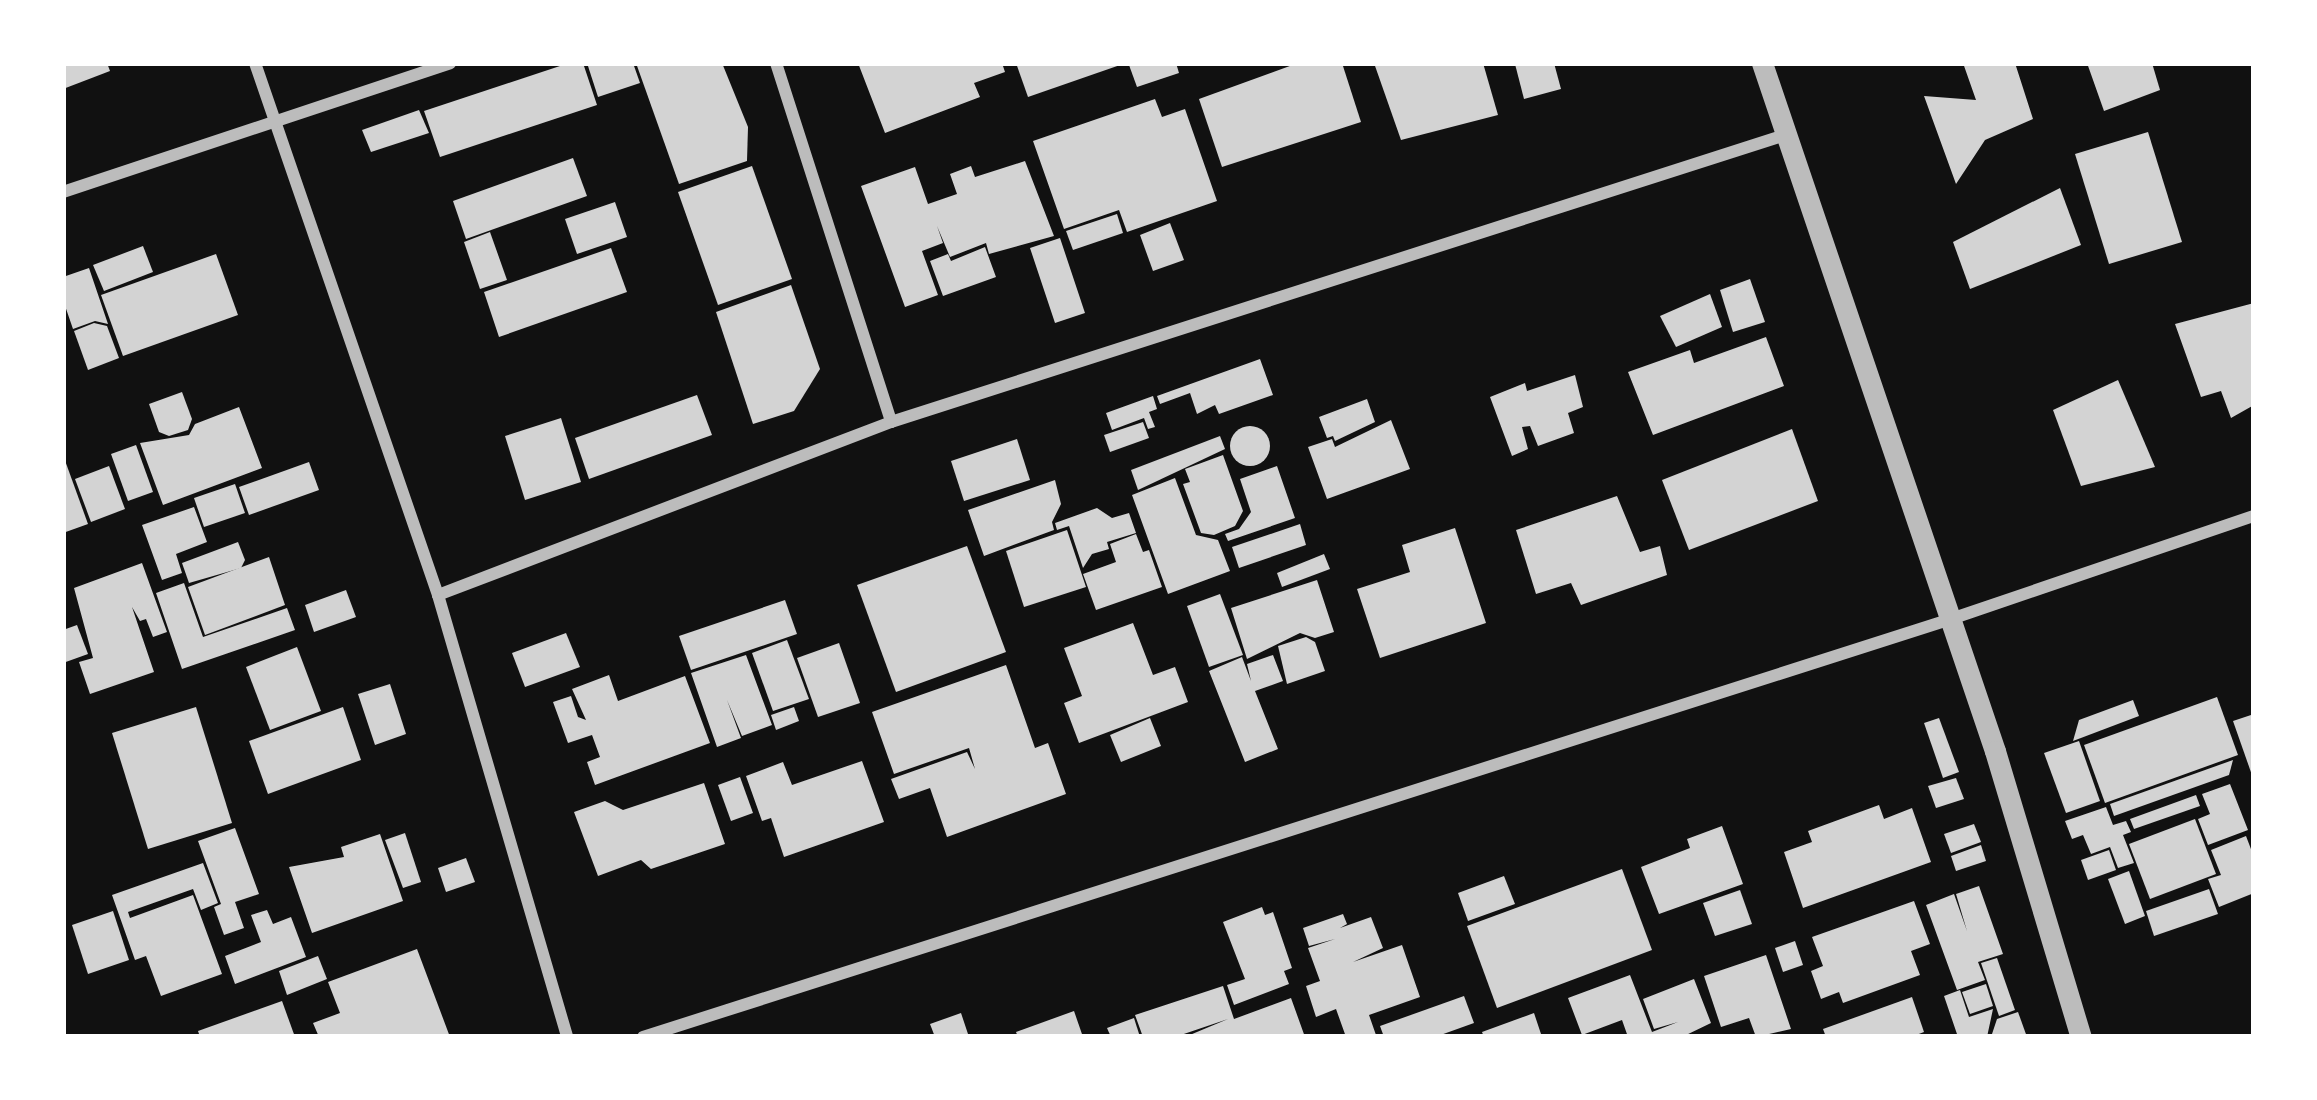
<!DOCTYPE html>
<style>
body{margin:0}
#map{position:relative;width:2317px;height:1100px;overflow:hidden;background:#111;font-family:Helvetica,sans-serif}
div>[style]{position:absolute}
.building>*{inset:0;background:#d3d3d3}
.round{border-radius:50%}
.minor>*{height:12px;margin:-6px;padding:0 6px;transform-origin:6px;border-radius:6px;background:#bcbcbc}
.tertiary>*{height:21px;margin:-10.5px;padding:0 10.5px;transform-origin:10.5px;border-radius:10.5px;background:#bcbcbc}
span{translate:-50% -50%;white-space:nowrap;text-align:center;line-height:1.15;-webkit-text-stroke:9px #fff;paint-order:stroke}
.frame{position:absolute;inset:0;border:66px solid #fff;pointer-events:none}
</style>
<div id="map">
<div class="building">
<i style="clip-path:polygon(63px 63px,107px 63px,110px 71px,63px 89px)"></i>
<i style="clip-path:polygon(569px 63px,583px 63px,597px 105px,440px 157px,424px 111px)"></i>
<i style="clip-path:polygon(587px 63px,633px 63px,640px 83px,598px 97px)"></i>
<i style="clip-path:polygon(636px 63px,722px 63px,748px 127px,747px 161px,679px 184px)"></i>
<i style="clip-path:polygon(858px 63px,1002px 63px,1005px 72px,974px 83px,980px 97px,885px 133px)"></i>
<i style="clip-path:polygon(1016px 63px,1123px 63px,1123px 64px,1028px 97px)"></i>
<i style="clip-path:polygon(1176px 63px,1179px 73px,1137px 87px,1129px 65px)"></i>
<i style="clip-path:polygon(1298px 63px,1342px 63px,1361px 122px,1222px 167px,1199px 99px)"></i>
<i style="clip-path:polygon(1374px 63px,1483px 63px,1498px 115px,1401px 140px)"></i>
<i style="clip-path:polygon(1554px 63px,1561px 89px,1524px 99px,1515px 64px)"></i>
<i style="clip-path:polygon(1963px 63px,2015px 63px,2033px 119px,1985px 140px,1956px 184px,1924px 96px,1976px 100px)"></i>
<i style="clip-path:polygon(2087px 63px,2152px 63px,2160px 90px,2104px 111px)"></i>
<i style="clip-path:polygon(1155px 99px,1162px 117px,1185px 109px,1217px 201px,1127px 232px,1119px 210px,1064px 229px,1033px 141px)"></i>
<i style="clip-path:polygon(419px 110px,429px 133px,371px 152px,362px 130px)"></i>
<i style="clip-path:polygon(2148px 132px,2182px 242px,2109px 264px,2075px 154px)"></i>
<i style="clip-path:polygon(573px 158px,587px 196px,466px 239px,453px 201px)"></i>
<i style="clip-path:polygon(1025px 161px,1054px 236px,989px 254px,986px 243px,950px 257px,937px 226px,943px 243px,922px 251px,938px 295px,905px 307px,861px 186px,915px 167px,928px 204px,957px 194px,950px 174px,971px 166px,975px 177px)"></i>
<i style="clip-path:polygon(752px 166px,792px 279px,718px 305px,678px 192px)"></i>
<i style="clip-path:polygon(2060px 188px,2081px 245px,1970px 289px,1953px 242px)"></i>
<i style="clip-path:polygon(615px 202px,627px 237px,577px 254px,565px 219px)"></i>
<i style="clip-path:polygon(1117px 214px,1123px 233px,1073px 250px,1066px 231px)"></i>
<i style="clip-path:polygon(1170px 223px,1184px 260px,1153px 271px,1140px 235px)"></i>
<i style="clip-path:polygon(490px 232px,507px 280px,480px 289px,464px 242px)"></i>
<i style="clip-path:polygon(1060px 238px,1085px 313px,1055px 323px,1030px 248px)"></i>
<i style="clip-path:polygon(143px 246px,153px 272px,104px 291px,93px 265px)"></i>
<i style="clip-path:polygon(985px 247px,996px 277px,943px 296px,930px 261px,948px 254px,951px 261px)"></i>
<i style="clip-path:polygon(611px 248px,627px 292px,499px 337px,484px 292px)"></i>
<i style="clip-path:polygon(216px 254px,238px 315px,123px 356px,101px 295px)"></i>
<i style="clip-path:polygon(89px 268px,108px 324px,95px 321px,73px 329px,63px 300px,63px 277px)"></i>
<i style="clip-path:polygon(1750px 279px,1765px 322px,1733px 332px,1720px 290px)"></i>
<i style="clip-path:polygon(791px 285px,820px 369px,794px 411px,753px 424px,716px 312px)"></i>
<i style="clip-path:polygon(1710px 294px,1722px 327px,1676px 347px,1660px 316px)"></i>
<i style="clip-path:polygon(2254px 303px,2254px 405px,2231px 418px,2221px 391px,2201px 397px,2175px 324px)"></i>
<i style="clip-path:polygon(94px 323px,107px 326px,119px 358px,88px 370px,74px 331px)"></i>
<i style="clip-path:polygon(1766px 337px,1784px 386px,1653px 435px,1628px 372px,1690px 350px,1694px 363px)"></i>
<i style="clip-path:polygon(1260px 359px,1273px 395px,1219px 414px,1215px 405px,1197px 414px,1190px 393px,1160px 404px,1157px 396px)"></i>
<i style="clip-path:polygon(1575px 375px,1583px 407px,1568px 413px,1574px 433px,1538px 446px,1530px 426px,1522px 427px,1528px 449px,1512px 456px,1490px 397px,1525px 383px,1527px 391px)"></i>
<i style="clip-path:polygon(2118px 380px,2155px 467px,2081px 486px,2053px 410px)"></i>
<i style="clip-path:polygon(182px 392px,192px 419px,188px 430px,169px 436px,159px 432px,149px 404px)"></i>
<i style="clip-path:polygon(697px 395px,712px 435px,589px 479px,575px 438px)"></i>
<i style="clip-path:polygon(1153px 396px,1157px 409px,1149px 412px,1155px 427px,1148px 429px,1144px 418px,1112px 430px,1106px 413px)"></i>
<i style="clip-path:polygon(1367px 399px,1375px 422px,1335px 441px,1333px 436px,1327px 438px,1319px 417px)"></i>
<i style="clip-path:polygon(239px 407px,262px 468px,163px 505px,140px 443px,189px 435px,195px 424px)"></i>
<i style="clip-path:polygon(561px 418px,581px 482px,525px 500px,505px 436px)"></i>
<i style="clip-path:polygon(1391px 420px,1410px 469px,1327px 499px,1308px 447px,1332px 439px,1335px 447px)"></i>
<i style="clip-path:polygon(1143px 422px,1149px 438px,1110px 452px,1104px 435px)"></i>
<i class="round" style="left:1230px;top:426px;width:40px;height:40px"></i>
<i style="clip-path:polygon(1792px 429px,1818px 501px,1689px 550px,1662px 480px)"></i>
<i style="clip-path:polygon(1220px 436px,1225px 449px,1138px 490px,1131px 470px)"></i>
<i style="clip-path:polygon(1017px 439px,1030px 480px,964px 501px,951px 461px)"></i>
<i style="clip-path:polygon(136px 445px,153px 492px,128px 501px,111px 454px)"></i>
<i style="clip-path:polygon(63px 455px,88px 524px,63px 533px)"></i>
<i style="clip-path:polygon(1223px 455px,1243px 511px,1235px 526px,1214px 535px,1201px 533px,1183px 484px,1190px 482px,1185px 469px)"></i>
<i style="clip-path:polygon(309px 462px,319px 490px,249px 515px,239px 487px)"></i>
<i style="clip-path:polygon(109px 466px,125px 509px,91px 522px,75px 479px)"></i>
<i style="clip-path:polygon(1277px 466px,1295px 518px,1228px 541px,1225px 534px,1239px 529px,1251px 512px,1240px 479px)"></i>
<i style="clip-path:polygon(1175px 478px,1196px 535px,1218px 540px,1230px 571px,1168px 594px,1132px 495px)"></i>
<i style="clip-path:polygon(1055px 480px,1061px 504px,1052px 522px,1054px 530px,984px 556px,968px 510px)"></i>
<i style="clip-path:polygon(235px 484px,245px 513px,204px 527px,194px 498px)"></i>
<i style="clip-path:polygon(1617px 496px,1640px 552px,1660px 546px,1667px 575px,1581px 605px,1571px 583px,1536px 594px,1516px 530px)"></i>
<i style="clip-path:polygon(194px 507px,207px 542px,176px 554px,182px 573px,162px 580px,142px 525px)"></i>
<i style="clip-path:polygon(1097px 508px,1112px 518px,1129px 513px,1136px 533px,1107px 542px,1109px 549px,1092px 554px,1083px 568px,1069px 526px,1057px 530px,1055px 523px)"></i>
<i style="clip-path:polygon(1300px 524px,1306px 545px,1239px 568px,1232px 547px)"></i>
<i style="clip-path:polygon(1455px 528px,1486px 623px,1380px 658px,1357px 589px,1410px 572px,1402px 545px)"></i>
<i style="clip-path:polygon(1067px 530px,1086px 587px,1024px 607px,1006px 551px)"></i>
<i style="clip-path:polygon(1136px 534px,1143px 552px,1149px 550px,1162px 587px,1096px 610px,1083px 574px,1116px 562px,1110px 544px)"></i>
<i style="clip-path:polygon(238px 542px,245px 560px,241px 568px,189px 583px,182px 563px)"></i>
<i style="clip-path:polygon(967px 546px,1006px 652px,896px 692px,857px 585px)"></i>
<i style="clip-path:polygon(1324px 554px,1330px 569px,1282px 587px,1277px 573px)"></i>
<i style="clip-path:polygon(269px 557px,285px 605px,205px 635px,188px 587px)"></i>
<i style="clip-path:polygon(142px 563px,167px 632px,153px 637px,146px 619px,140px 621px,132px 607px,154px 672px,90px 694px,79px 662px,93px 658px,74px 588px)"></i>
<i style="clip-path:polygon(1317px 580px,1334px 632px,1315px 638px,1300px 633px,1247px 659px,1231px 608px)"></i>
<i style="clip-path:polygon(184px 583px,203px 637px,287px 608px,295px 630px,182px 669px,156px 593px)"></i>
<i style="clip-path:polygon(346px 590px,356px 617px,314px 632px,305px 605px)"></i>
<i style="clip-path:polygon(1220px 594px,1243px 655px,1209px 667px,1187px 606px)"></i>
<i style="clip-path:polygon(785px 600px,797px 634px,691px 670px,679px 636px)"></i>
<i style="clip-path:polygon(1133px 623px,1153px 675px,1175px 667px,1188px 702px,1079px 743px,1064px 703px,1082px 696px,1064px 648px)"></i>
<i style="clip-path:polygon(77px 625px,88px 654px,63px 663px,63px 630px)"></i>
<i style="clip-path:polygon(566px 633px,580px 667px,525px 687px,512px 653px)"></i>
<i style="clip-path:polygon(1306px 637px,1315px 642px,1325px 671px,1287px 684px,1278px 646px)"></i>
<i style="clip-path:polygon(787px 640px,809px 699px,773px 711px,752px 653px)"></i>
<i style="clip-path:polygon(839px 643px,860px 703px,818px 717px,797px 658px)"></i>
<i style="clip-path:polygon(297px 647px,321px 711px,270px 730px,246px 667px)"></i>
<i style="clip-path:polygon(746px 655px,772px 725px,742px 736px,727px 700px,741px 738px,717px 747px,691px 673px)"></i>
<i style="clip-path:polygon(1273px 655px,1283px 681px,1255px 691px,1278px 749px,1245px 762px,1209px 671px,1242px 657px,1251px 681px,1247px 664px)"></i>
<i style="clip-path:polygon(1006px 665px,1035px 748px,1048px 743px,1066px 794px,947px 837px,930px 788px,899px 799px,891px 779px,967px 752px,975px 769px,969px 748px,894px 774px,872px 712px)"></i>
<i style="clip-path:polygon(609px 675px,618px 701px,685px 676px,710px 743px,595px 785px,587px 762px,600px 757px,592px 735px,568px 743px,553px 702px,571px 696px,578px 717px,586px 720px,572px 689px)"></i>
<i style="clip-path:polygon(390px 684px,406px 734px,375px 745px,358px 694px)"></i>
<i style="clip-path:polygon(2217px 697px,2238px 755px,2105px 803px,2084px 745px)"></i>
<i style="clip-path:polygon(2133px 700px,2139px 716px,2073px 741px,2079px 720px)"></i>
<i style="clip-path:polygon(196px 707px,232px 823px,148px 849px,112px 733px)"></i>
<i style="clip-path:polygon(343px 707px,361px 760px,268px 794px,249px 741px)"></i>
<i style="clip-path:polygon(794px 707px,799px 721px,776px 730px,771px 715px)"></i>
<i style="clip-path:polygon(2254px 714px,2254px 778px,2253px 778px,2233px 721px)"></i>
<i style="clip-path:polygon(1150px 718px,1161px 746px,1121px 762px,1110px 735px)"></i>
<i style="clip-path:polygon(1939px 718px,1959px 772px,1943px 778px,1924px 723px)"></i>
<i style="clip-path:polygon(2079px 741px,2100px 801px,2066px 813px,2044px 753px)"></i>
<i style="clip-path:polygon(2233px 760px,2229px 775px,2114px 816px,2110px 804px)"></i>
<i style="clip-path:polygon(862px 761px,884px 822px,784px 857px,771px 818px,762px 821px,746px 776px,783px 762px,792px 785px)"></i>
<i style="clip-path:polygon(740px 777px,753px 813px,731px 821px,718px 785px)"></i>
<i style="clip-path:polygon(1956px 778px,1964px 799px,1936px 808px,1928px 786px)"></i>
<i style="clip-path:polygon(704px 783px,725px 844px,651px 869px,641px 860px,598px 876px,574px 812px,605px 801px,623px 810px)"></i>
<i style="clip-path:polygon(2230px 784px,2248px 830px,2208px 845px,2198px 819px,2210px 814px,2202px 794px)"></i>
<i style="clip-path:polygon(2196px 795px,2200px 806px,2134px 829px,2130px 819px)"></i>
<i style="clip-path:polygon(1879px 805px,1884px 819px,1912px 808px,1931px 862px,1803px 908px,1784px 852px,1812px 842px,1808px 831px)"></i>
<i style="clip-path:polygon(2106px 807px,2113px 825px,2126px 821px,2131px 832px,2123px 835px,2134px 863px,2118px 868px,2110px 847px,2091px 854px,2083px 835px,2072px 839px,2065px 821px)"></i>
<i style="clip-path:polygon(2195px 819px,2216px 874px,2150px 899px,2129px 844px)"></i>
<i style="clip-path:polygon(1974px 824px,1981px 842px,1951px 853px,1944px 834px)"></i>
<i style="clip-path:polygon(1722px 826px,1743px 884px,1659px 914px,1641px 867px,1690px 848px,1687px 839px)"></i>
<i style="clip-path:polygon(235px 828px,259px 894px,235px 902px,244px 928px,224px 935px,214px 907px,221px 904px,198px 841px)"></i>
<i style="clip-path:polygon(405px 833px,421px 882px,403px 888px,385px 840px)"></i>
<i style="clip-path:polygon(380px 834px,403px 901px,312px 933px,289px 867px,344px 857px,341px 847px)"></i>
<i style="clip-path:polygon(2246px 836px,2254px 857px,2254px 893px,2219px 907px,2208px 879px,2221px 875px,2211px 850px)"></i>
<i style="clip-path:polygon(1981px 845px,1986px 861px,1956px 871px,1951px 856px)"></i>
<i style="clip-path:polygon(2109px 850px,2116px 870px,2088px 880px,2081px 860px)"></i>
<i style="clip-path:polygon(466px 858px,475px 882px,446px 892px,438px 868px)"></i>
<i style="clip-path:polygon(203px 863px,218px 903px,201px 910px,193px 889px,128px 912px,130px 918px,193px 895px,222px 974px,161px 996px,146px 956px,135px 960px,112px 895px)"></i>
<i style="clip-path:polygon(1622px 869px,1652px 950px,1497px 1008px,1467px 926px)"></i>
<i style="clip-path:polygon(2129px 871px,2145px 916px,2125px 924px,2108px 879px)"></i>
<i style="clip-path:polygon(1504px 876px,1515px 904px,1468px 921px,1458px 893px)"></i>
<i style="clip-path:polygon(1979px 886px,2003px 954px,1978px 962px,1985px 980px,1957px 990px,1926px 905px,1954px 894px,1967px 931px,1956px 894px)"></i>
<i style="clip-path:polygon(2209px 889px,2218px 914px,2154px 936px,2146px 911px)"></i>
<i style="clip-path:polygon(1740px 890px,1752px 924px,1715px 936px,1703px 903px)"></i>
<i style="clip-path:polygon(1914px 901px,1930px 944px,1911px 951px,1920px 975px,1843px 1003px,1839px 992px,1821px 999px,1811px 971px,1823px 966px,1812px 937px)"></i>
<i style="clip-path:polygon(1262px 907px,1265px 915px,1273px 912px,1292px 968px,1284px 971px,1289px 984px,1234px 1005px,1227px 985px,1245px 979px,1223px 922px)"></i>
<i style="clip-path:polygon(267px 910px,273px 924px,291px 917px,306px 957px,235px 984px,225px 956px,261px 942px,251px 915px)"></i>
<i style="clip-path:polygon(113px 911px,129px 960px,88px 974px,72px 925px)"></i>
<i style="clip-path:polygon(1343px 914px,1347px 924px,1340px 928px,1371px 917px,1383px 948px,1353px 962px,1402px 945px,1420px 997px,1369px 1015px,1376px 1035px,1370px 1037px,1346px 1037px,1336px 1009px,1316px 1017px,1306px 986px,1320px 981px,1308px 948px,1335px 939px,1309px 946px,1303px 928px)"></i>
<i style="clip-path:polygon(1795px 941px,1803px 965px,1783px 972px,1775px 948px)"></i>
<i style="clip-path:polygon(417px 949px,450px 1037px,319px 1037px,313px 1023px,340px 1013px,328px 982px)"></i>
<i style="clip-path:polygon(1766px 955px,1791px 1029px,1756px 1037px,1749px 1018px,1721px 1027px,1704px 976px)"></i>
<i style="clip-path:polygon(318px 956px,327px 979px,287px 995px,279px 971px)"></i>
<i style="clip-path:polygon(1997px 958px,2015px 1010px,1999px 1016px,1981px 963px)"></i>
<i style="clip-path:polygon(1630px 975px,1652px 1032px,1678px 1022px,1654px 1029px,1643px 999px,1694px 979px,1711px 1023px,1682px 1037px,1628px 1037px,1622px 1020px,1582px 1035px,1568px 998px)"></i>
<i style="clip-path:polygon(1986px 984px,1993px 1006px,1970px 1014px,1962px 992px)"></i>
<i style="clip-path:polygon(1223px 986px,1234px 1019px,1291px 998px,1305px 1037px,1185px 1037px,1228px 1019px,1175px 1037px,1143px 1037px,1135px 1015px)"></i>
<i style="clip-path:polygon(1960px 990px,1969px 1017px,1993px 1009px,1987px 1037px,1958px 1037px,1944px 996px)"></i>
<i style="clip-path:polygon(1464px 996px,1474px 1023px,1435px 1037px,1384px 1037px,1380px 1026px)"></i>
<i style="clip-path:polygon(1912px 997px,1924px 1032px,1911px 1037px,1826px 1037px,1823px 1029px)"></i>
<i style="clip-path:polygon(282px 1001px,295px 1037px,200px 1037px,198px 1031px)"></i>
<i style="clip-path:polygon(1074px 1011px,1083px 1037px,1018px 1037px,1016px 1032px)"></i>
<i style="clip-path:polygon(2018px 1012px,2027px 1037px,1991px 1037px,1997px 1019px)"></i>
<i style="clip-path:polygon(961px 1013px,969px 1037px,935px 1037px,930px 1024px)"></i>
<i style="clip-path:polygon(1534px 1013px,1542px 1037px,1484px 1037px,1482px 1032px)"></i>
<i style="clip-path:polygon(1134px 1018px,1140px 1037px,1111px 1037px,1107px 1028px)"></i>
</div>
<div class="minor">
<i style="left:255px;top:63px;width:563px;rotate:71.02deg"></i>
<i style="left:438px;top:595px;width:460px;rotate:73.7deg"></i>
<i style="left:776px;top:63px;width:377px;rotate:72.2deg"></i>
<i style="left:63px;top:192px;width:408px;rotate:-18.4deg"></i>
<i style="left:438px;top:595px;width:485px;rotate:-20.9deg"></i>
<i style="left:891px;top:422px;width:939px;rotate:-17.8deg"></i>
<i style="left:643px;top:1037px;width:1370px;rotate:-17.72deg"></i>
<i style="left:1948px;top:620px;width:323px;rotate:-18.8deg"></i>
</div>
<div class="tertiary">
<i style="left:1762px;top:63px;width:726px;rotate:71.29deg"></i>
<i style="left:1995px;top:751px;width:299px;rotate:73.3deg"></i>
</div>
<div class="frame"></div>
</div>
